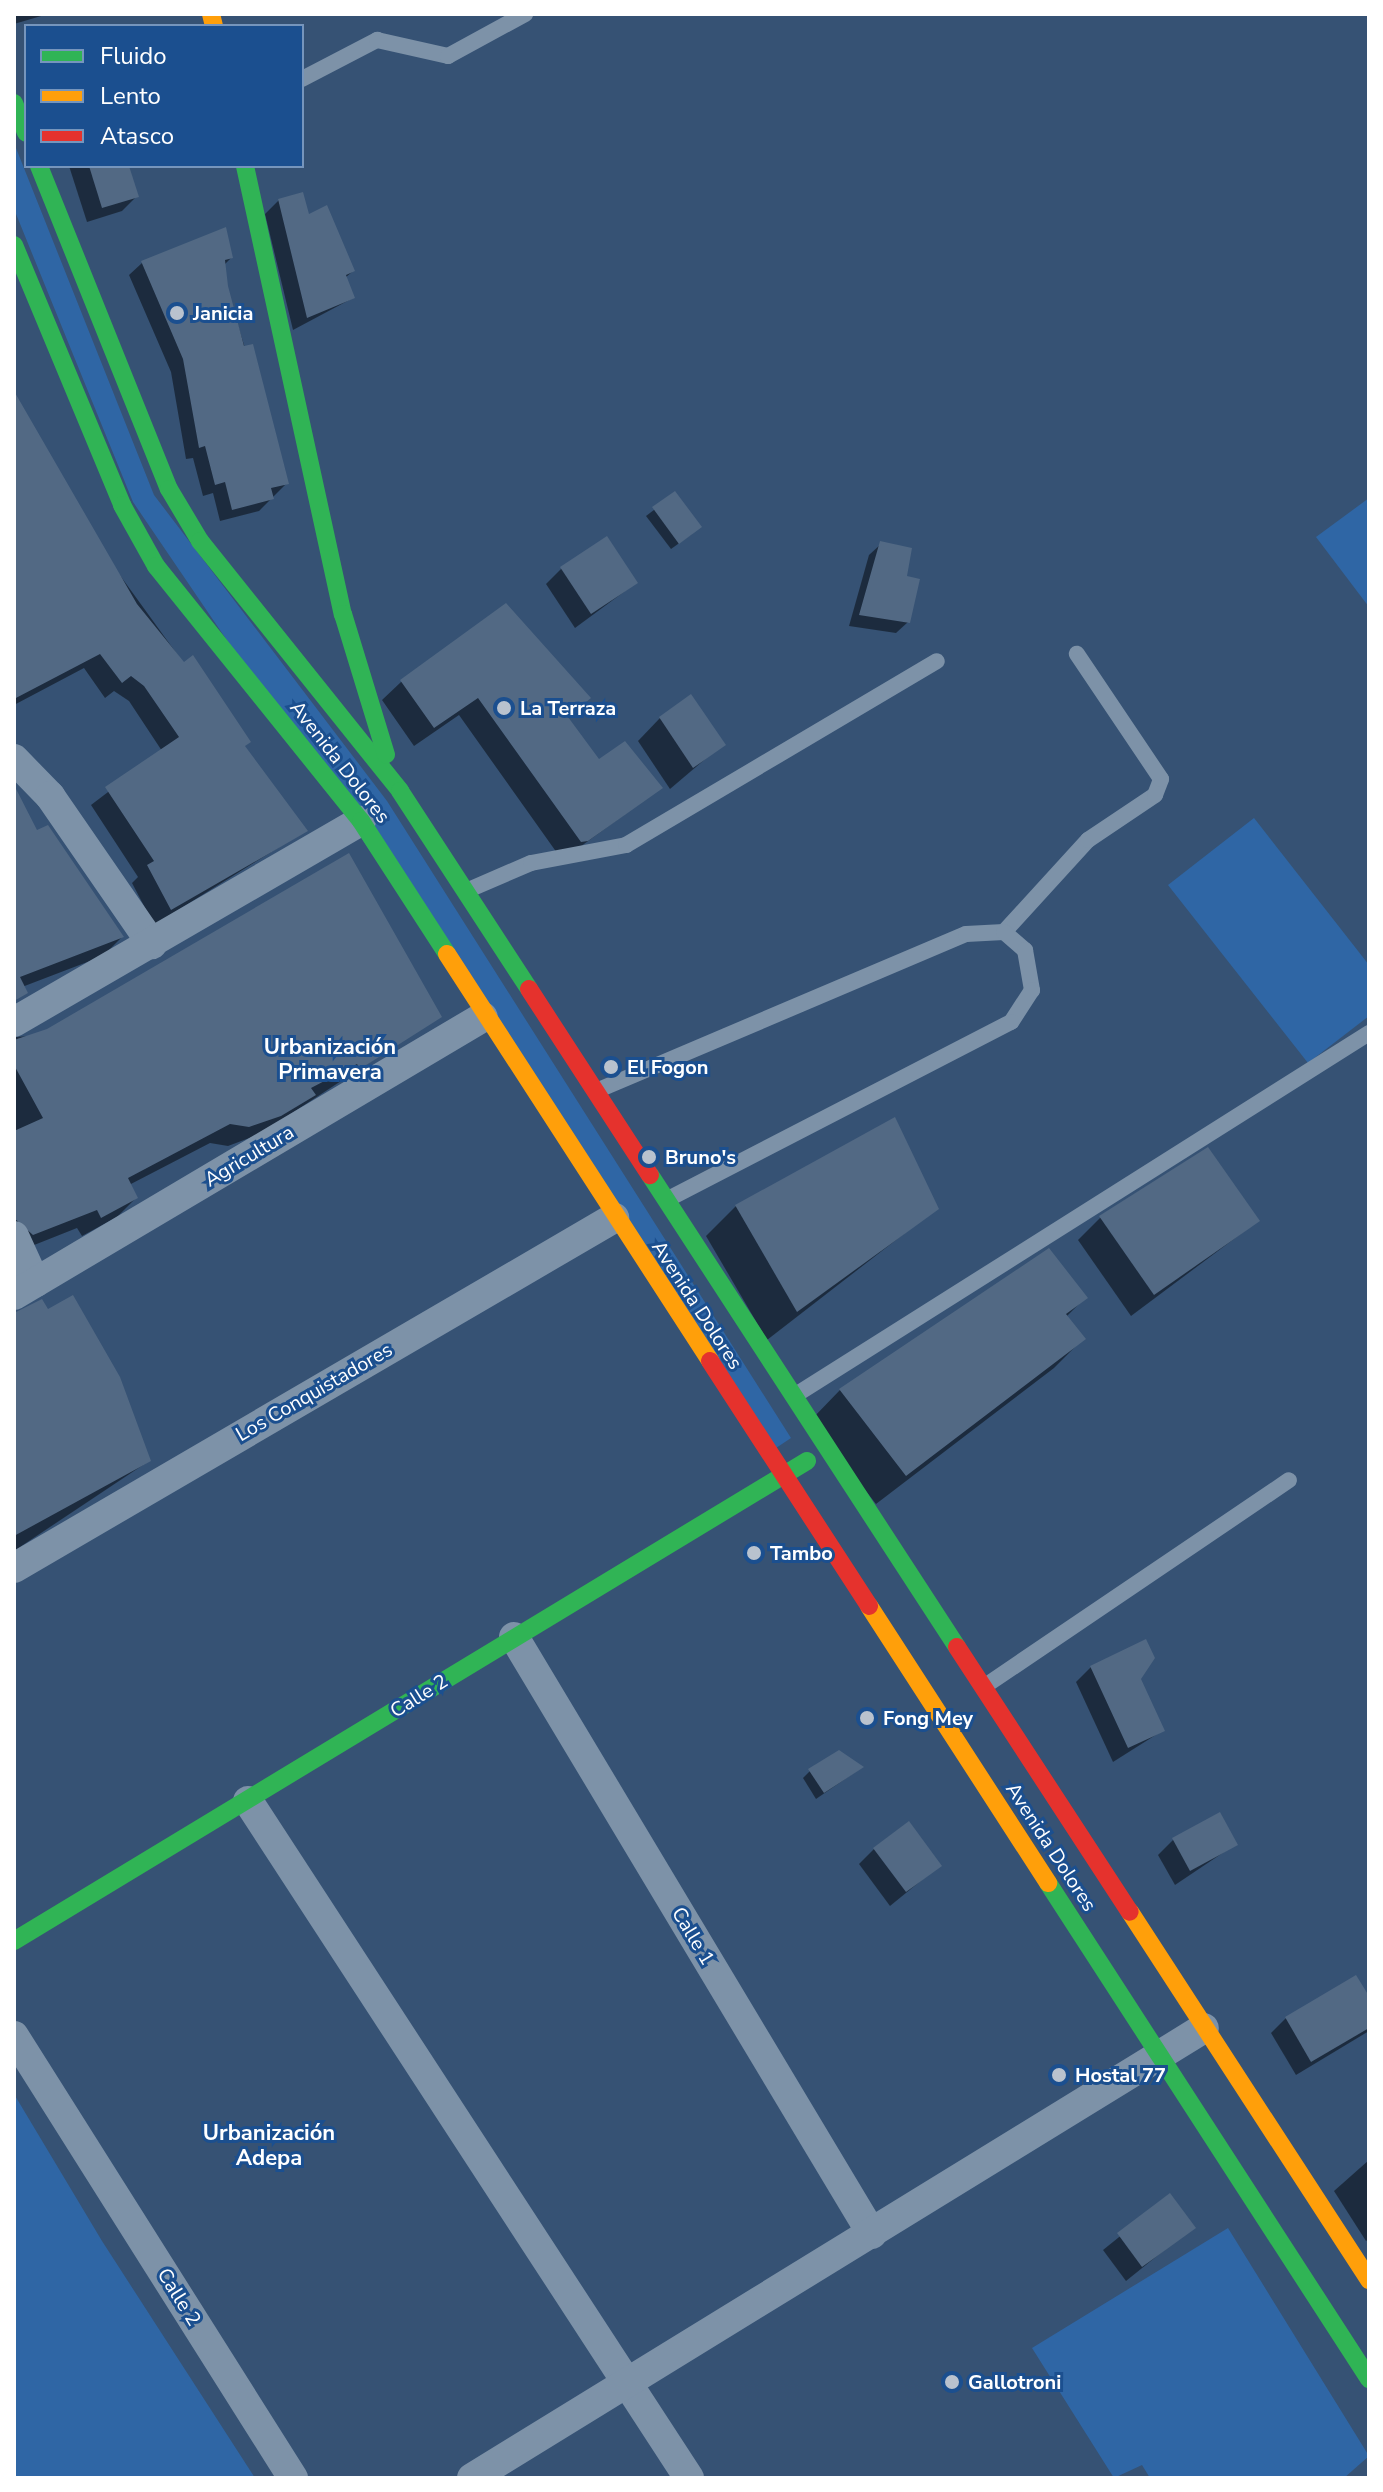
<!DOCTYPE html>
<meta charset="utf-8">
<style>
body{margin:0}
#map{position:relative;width:1383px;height:2492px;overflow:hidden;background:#365274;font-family:"Nunito Sans",sans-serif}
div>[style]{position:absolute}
.green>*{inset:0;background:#2f66a5}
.shadow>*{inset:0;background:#0007}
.building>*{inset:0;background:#526984}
.lane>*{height:16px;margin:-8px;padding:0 8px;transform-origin:8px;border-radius:8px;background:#7d92a8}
.street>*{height:30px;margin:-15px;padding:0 15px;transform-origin:15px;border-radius:15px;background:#7d92a8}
.fast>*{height:18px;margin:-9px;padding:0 9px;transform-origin:9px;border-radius:9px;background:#30b455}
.slow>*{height:18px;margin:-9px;padding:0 9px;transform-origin:9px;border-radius:9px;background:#ff9f0a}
.jam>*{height:18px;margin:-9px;padding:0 9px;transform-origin:9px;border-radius:9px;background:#e5322d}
.dots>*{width:22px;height:22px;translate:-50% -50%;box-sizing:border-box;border:4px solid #1b4f8f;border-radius:50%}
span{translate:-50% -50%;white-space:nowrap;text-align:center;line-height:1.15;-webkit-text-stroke:6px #1b4f8f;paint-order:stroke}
.poi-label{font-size:20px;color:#fff;font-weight:700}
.left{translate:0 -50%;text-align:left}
.street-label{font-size:20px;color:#fff}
.neighbourhood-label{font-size:22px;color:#fff;font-weight:700}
.frame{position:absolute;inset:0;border:16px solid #fff;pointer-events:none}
.legend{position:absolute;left:24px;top:24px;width:280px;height:144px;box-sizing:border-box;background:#1b4f8f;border:2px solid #7695bc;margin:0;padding:10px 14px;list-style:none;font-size:24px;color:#fff}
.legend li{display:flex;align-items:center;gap:16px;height:40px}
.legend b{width:40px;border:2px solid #7695bc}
</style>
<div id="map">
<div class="green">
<i style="clip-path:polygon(14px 143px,154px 495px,387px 801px,791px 1438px,776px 1448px,133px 502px,14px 209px)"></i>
<i style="clip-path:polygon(1369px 498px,1369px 607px,1316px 537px)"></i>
<i style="clip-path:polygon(1254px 818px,1369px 965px,1369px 1016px,1308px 1063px,1168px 885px)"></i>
<i style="clip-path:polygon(14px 2094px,102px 2241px,255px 2478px,14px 2478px)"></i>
<i style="clip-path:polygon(1228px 2228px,1369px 2456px,1344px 2478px,1150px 2478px,1142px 2465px,1114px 2478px,1032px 2348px)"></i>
</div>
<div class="shadow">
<i style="clip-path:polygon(14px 14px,48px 14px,14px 24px)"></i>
<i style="clip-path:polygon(69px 166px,127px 166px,137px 196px,122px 211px,87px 222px)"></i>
<i style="clip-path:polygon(279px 200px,308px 217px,353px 271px,345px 278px,353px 298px,293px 330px,265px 214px)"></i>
<i style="clip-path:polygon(224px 230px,231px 258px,224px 265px,226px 287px,287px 483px,259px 511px,220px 521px,213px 493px,203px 496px,193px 458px,186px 459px,171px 372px,129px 275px,142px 263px)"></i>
<i style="clip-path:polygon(14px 397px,93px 538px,305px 831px,154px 925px,132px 883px,138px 877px,91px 805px,162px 751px,129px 701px,114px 691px,105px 698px,84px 668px,14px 705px)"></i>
<i style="clip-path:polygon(675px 494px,692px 534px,671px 549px,646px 516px)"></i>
<i style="clip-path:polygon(881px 544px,904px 577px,908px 622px,896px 633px,849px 626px,869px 555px)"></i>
<i style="clip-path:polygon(561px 569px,636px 583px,575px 628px,546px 584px)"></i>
<i style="clip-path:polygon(401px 682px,589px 698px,568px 719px,598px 762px,661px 788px,562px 860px,459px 715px,414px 746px,382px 700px)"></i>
<i style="clip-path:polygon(660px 718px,723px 744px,670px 789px,638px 741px)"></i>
<i style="clip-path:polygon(14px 793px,36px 833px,122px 937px,103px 956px,22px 987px,14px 1004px)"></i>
<i style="clip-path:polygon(439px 1017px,260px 1134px,228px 1146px,210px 1143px,129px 1185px,136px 1198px,117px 1217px,82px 1236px,77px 1228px,14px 1253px,14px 1037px)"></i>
<i style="clip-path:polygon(736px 1206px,936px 1209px,767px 1340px,706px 1236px)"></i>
<i style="clip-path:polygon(1100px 1218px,1258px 1221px,1131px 1316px,1078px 1240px)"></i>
<i style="clip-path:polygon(1085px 1298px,1066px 1317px,1083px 1339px,1054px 1368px,876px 1504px,811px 1420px,840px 1390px)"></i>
<i style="clip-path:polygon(14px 1339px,149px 1461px,14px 1551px)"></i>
<i style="clip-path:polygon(1091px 1667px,1138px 1679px,1162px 1731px,1113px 1762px,1076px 1682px)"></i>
<i style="clip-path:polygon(861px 1768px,816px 1799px,803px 1778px,810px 1771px)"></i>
<i style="clip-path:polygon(1173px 1840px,1236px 1844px,1175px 1885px,1158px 1855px)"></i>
<i style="clip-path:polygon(874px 1849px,939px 1866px,890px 1906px,859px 1864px)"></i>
<i style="clip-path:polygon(1369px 2000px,1369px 2031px,1296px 2075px,1271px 2033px,1286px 2018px)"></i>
<i style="clip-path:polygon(1369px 2160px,1369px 2239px,1366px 2241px,1334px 2191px)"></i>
<i style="clip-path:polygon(1170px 2196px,1193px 2227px,1126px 2281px,1103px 2250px)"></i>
</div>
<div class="building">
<i style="clip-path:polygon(89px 166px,129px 166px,139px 197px,102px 208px)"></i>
<i style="clip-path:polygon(303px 192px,309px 214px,327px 205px,355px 271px,346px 275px,355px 298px,307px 318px,278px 199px)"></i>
<i style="clip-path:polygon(226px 227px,233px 258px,225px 260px,228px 286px,244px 346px,253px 344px,289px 484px,271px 488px,274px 499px,232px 510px,225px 482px,215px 485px,205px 446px,199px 448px,183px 359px,141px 261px)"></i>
<i style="clip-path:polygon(14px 391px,137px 604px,184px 662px,193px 655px,251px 742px,245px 746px,308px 831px,171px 910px,147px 865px,154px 861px,105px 787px,179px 737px,144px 686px,131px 676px,122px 683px,100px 654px,14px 699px)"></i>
<i style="clip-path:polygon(675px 491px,702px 527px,679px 544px,652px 507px)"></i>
<i style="clip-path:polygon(607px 536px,638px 583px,591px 614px,560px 567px)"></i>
<i style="clip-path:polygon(880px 541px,912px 548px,907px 576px,920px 579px,910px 623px,859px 615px)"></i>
<i style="clip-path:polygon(506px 603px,591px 698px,568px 717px,599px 759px,625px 741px,663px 788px,588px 841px,581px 842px,478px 698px,434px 728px,400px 680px)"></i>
<i style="clip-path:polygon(691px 694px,726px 745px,693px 768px,659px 717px)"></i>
<i style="clip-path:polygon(14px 785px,37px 830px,48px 825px,124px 937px,20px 977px,28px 993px,14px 1001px)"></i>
<i style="clip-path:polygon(349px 853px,442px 1017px,360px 1069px,357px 1064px,311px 1088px,316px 1095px,281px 1116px,249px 1127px,230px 1124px,128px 1178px,138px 1198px,101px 1218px,97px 1210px,33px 1235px,14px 1218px,14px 1131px,43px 1118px,14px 1065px,14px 1040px,47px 1029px)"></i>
<i style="clip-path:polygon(895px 1117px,939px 1209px,797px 1312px,735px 1205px)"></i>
<i style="clip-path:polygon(1208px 1147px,1260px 1221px,1154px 1295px,1099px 1216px)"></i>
<i style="clip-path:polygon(1049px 1248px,1088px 1298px,1066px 1314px,1086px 1339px,906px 1476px,839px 1389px)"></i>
<i style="clip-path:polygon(73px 1295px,120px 1377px,151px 1461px,14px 1536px,14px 1313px,42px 1299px,48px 1309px)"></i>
<i style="clip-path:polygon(1146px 1639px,1155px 1658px,1141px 1679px,1165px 1731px,1128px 1748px,1090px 1666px)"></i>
<i style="clip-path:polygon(839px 1750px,864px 1767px,824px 1793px,808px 1769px)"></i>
<i style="clip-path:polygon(1220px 1812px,1238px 1845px,1190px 1871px,1172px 1838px)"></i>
<i style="clip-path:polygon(909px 1821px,942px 1866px,906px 1892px,873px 1848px)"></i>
<i style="clip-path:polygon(1356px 1975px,1369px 1996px,1369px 2028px,1311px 2062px,1285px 2017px)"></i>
<i style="clip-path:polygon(1170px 2193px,1196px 2228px,1142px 2267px,1117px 2233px)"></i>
</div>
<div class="lane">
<i style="left:302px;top:79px;width:85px;rotate:-27.5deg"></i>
<i style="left:377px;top:40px;width:73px;rotate:12.7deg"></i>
<i style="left:448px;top:56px;width:88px;rotate:-28.6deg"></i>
<i style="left:466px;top:891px;width:71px;rotate:-23.3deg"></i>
<i style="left:531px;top:863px;width:97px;rotate:-10.7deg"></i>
<i style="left:626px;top:845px;width:361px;rotate:-30.6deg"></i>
<i style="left:1004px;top:932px;width:125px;rotate:-47.6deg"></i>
<i style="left:1088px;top:840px;width:81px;rotate:-33.9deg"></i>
<i style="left:1155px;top:795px;width:17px;rotate:-69deg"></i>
<i style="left:1161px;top:779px;width:151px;rotate:-123.9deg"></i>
<i style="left:596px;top:1091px;width:402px;rotate:-23deg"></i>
<i style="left:966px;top:934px;width:38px;rotate:-3deg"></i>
<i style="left:1004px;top:932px;width:28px;rotate:41deg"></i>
<i style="left:1025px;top:950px;width:41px;rotate:80.1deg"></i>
<i style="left:1032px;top:990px;width:38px;rotate:123deg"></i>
<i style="left:1011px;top:1022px;width:386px;rotate:152.7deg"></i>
<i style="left:794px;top:1396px;width:680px;rotate:-32.26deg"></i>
<i style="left:985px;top:1686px;width:367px;rotate:-34.1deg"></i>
</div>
<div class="street">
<i style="left:14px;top:759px;width:52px;rotate:45.8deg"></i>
<i style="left:50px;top:796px;width:180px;rotate:55.4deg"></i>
<i style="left:14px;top:1022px;width:401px;rotate:-30.1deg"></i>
<i style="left:14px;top:1236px;width:51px;rotate:65.5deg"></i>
<i style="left:14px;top:1295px;width:545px;rotate:-30.66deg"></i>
<i style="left:14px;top:1568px;width:695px;rotate:-30.26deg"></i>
<i style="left:514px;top:1637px;width:696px;rotate:59.05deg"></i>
<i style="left:248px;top:1801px;width:808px;rotate:56.92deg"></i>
<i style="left:14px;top:2036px;width:523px;rotate:57.74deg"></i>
<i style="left:472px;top:2478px;width:859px;rotate:-31.58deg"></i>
</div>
<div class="fast">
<i style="left:14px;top:103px;width:32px;rotate:68deg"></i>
<i style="left:39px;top:166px;width:348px;rotate:68.1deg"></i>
<i style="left:169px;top:489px;width:61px;rotate:59.2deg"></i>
<i style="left:200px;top:541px;width:320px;rotate:51.3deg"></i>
<i style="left:400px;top:791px;width:236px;rotate:56.9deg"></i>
<i style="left:245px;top:166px;width:459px;rotate:77.7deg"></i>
<i style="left:343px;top:614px;width:147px;rotate:73deg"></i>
<i style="left:14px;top:245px;width:282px;rotate:67.4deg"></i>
<i style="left:122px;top:505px;width:70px;rotate:60.9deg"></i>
<i style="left:156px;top:566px;width:327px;rotate:51.2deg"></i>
<i style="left:361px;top:821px;width:158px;rotate:57.1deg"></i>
<i style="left:650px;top:1175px;width:563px;rotate:56.96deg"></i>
<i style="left:1048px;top:1883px;width:591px;rotate:57.09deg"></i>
<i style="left:14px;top:1941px;width:927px;rotate:-31.19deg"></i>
</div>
<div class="slow">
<i style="left:211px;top:14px;width:12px;rotate:76deg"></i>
<i style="left:447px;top:954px;width:485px;rotate:57.1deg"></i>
<i style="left:869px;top:1606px;width:330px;rotate:57.1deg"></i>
<i style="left:1130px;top:1912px;width:439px;rotate:57deg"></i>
</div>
<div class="jam">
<i style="left:529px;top:989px;width:222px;rotate:57deg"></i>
<i style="left:710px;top:1361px;width:292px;rotate:57deg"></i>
<i style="left:957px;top:1647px;width:316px;rotate:56.9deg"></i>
</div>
<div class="dots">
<i style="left:177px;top:313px;background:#b9c2ce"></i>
<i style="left:504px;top:708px;background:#b9c2ce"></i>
<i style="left:611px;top:1067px;background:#b9c2ce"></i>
<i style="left:649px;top:1157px;background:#b9c2ce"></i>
<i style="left:754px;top:1553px;background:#b9c2ce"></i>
<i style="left:867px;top:1718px;background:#b9c2ce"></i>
<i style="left:1059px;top:2075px;background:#b9c2ce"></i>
<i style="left:952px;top:2382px;background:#b9c2ce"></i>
</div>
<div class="poi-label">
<span class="left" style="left:193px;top:313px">Janicia</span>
<span class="left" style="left:520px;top:708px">La Terraza</span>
<span class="left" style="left:627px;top:1067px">El Fogon</span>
<span class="left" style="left:665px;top:1157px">Bruno's</span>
<span class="left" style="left:770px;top:1553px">Tambo</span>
<span class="left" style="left:883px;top:1718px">Fong Mey</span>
<span class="left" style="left:1075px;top:2075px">Hostal 77</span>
<span class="left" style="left:968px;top:2382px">Gallotroni</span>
</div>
<div class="street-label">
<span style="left:340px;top:762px;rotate:52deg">Avenida Dolores</span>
<span style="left:249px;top:1156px;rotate:-31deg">Agricultura</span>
<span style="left:697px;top:1305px;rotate:57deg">Avenida Dolores</span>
<span style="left:314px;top:1392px;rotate:-30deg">Los Conquistadores</span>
<span style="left:419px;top:1696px;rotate:-32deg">Calle 2</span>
<span style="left:1051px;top:1847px;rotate:57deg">Avenida Dolores</span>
<span style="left:693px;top:1936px;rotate:59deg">Calle 1</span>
<span style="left:179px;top:2297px;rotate:58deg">Calle 2</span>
</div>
<div class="neighbourhood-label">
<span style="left:330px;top:1060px">Urbanización<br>Primavera</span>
<span style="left:269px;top:2146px">Urbanización<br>Adepa</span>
</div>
<div class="frame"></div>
<ul class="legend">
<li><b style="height:10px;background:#30b455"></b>Fluido</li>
<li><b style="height:10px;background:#ff9f0a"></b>Lento</li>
<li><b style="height:10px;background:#e5322d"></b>Atasco</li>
</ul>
</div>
